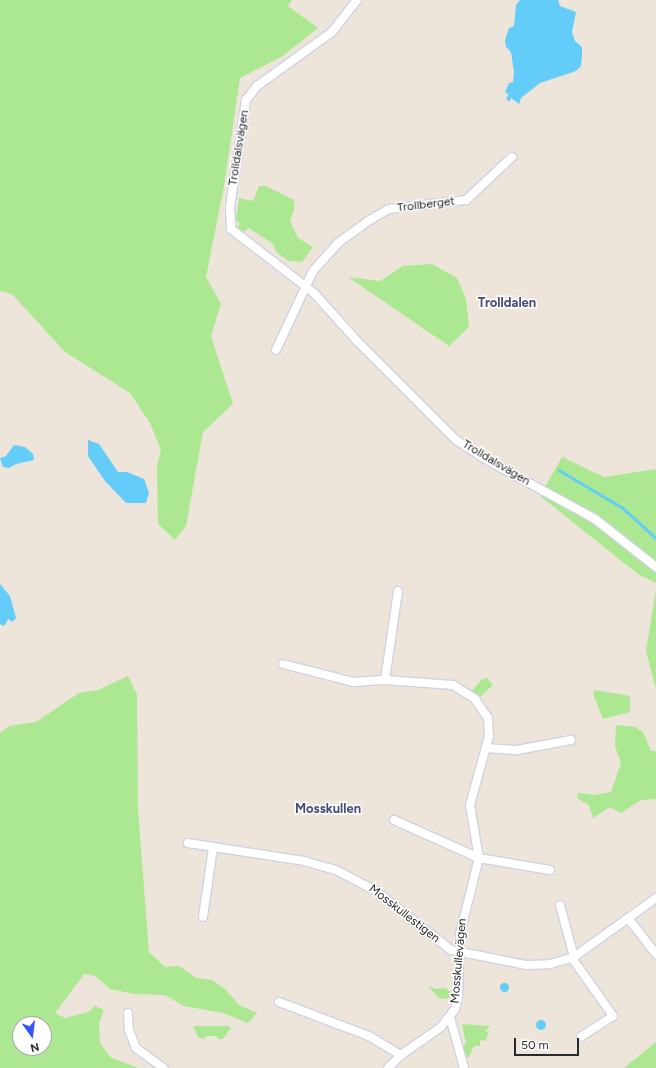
<!DOCTYPE html>
<meta charset="utf-8">
<style>
body{margin:0}
#map{position:relative;width:656px;height:1068px;overflow:hidden;background:#ede5da;font-family:Figtree,sans-serif}
div>[style]{position:absolute}
.green>*{inset:0;background:#ace891}
.water>*{inset:0;background:#63ccf8}
.round{border-radius:50%}
.stream>*{height:2.5px;margin:-1.25px;padding:0 1.25px;transform-origin:1.25px;border-radius:1.25px;background:#63ccf8}
.roads{filter:drop-shadow(1px 0 #cfd2e4) drop-shadow(-1px 0 #cfd2e4) drop-shadow(0 1px #cfd2e4) drop-shadow(0 -1px #cfd2e4)}
.street>*{height:8px;margin:-4px;padding:0 4px;transform-origin:4px;border-radius:4px;background:#fff}
span{translate:-50% -50%;white-space:nowrap;text-align:center;line-height:1.15;-webkit-text-stroke:3px #fff;paint-order:stroke}
.street-label{font-size:12px;color:#292929}
.neighbourhood-label{font-size:13px;color:#464e7e;font-weight:700}
.north{position:absolute;left:12px;top:1016px;width:40px;height:40px;box-sizing:border-box;background:#fff;border:1px solid #a9a9a9;border-radius:50%;rotate:166deg;font-size:11px;font-weight:700;line-height:16px;text-align:center;color:#292929}
.north::after{content:'';display:block;margin:auto;width:14px;height:18px;background:#3554ff;clip-path:polygon(50% 0,100% 100%,50% 72%,0 100%)}
.scale{position:absolute;left:514px;top:1038px;width:65px;height:18px;box-sizing:border-box;border:2px solid #292929;border-top:0;padding-left:5px;font-size:12px;line-height:14px;white-space:nowrap;color:#292929;-webkit-text-stroke:3px #fff;paint-order:stroke}
</style>
<div id="map">
<div class="green">
<i style="clip-path:polygon(0 0,292px 0,288px 6px,318px 28px,283px 56px,240px 78px,224px 186px,206px 277px,221px 304px,211px 336px,233px 404px,203px 432px,186px 526px,175px 540px,158px 524px,157px 466px,161px 450px,150px 423px,130px 393px,65px 352px,12px 294px,0 291px)"></i>
<i style="clip-path:polygon(259px 186px,266px 186px,294px 200px,294px 210px,290px 221px,298px 238px,313px 247px,302px 262px,289px 261px,277px 253px,273px 244px,249px 228px,242px 233px,236px 227px,240px 224px,236px 220px,239px 198px,253px 201px)"></i>
<i style="clip-path:polygon(432px 264px,457px 278px,466px 299px,469px 327px,449px 346px,348px 277px,380px 281px,403px 266px)"></i>
<i style="clip-path:polygon(562px 457px,604px 477px,656px 469px,656px 583px,638px 574px,540px 496px)"></i>
<i style="clip-path:polygon(656px 590px,656px 689px,646px 651px)"></i>
<i style="clip-path:polygon(evenodd,128px 676px,137px 694px,138px 809px,149px 952px,165px 967px,179px 966px,197px 978px,212px 980px,225px 989px,239px 1005px,257px 1013px,248px 1023px,223px 1013px,184px 1006px,165px 995px,134px 994px,110px 989px,95px 976px,84px 974px,55px 1013px,65px 1018px,88px 1012px,95px 1006px,104px 1010px,99px 1024px,100px 1043px,110px 1057px,138px 1068px,0 1068px,0 733px,9px 726px,36px 722px,79px 693px,98px 690px,128px 676px,20px 1024px,44px 1024px,44px 1048px,20px 1048px,20px 1024px)"></i>
<i style="clip-path:polygon(487px 678px,493px 685px,478px 699px,472px 691px,482px 679px)"></i>
<i style="clip-path:polygon(595px 690px,630px 696px,630px 712px,603px 719px,593px 694px)"></i>
<i style="clip-path:polygon(616px 725px,635px 727px,643px 732px,651px 751px,656px 751px,656px 799px,641px 800px,621px 813px,610px 807px,593px 818px,589px 805px,577px 798px,578px 793px,594px 795px,611px 792px,621px 763px,615px 746px)"></i>
<i style="clip-path:polygon(428px 986px,435px 989px,445px 988px,451px 992px,451px 995px,449px 998px,440px 999px)"></i>
<i style="clip-path:polygon(462px 1024px,490px 1026px,486px 1031px,488px 1033px,486px 1041px,480px 1040px,480px 1046px,474px 1046px,468px 1059px,462px 1046px,466px 1044px)"></i>
<i style="clip-path:polygon(193px 1026px,229px 1026px,231px 1028px,223px 1039px,218px 1039px,217px 1036px,206px 1036px,204px 1039px,198px 1037px)"></i>
<i style="clip-path:polygon(656px 1042px,656px 1068px,624px 1068px)"></i>
</div>
<div class="water">
<i style="clip-path:polygon(520px 0,558px 0,560px 6px,576px 12px,572px 32px,575px 41px,582px 47px,582px 56px,581px 66px,576px 71px,540px 83px,521px 98px,519px 104px,511px 98px,509px 102px,506px 98px,509px 95px,505px 92px,509px 83px,513px 82px,514px 73px,511px 52px,506px 47px,505px 40px,509px 28px,514px 26px,516px 5px)"></i>
<i style="clip-path:polygon(88px 440px,99px 444px,118px 472px,127px 472px,144px 479px,149px 493px,146px 503px,126px 503px,105px 481px,88px 456px)"></i>
<i style="clip-path:polygon(14px 445px,25px 447px,33px 454px,34px 460px,16px 464px,9px 468px,3px 467px,0 458px,6px 456px)"></i>
<i style="clip-path:polygon(0 584px,10px 596px,16px 618px,12px 622px,7px 618px,8px 620px,4px 626px,0 624px)"></i>
<i class="round" style="left:499.5px;top:982.5px;width:9px;height:9px"></i>
<i class="round" style="left:536px;top:1020px;width:10px;height:10px"></i>
</div>
<div class="stream">
<i style="left:559px;top:470px;width:74px;rotate:30.7deg"></i>
<i style="left:623px;top:508px;width:45px;rotate:42.3deg"></i>
</div>
<div class="roads">
<div class="street">
<i style="left:357px;top:0;width:41px;rotate:128deg"></i>
<i style="left:332px;top:32px;width:92px;rotate:144.2deg"></i>
<i style="left:257px;top:86px;width:18px;rotate:128deg"></i>
<i style="left:246px;top:100px;width:108px;rotate:98.5deg"></i>
<i style="left:230px;top:207px;width:22px;rotate:87deg"></i>
<i style="left:231px;top:229px;width:105px;rotate:37.6deg"></i>
<i style="left:314px;top:293px;width:64px;rotate:48.1deg"></i>
<i style="left:357px;top:341px;width:140px;rotate:45deg"></i>
<i style="left:456px;top:440px;width:35px;rotate:33deg"></i>
<i style="left:485px;top:459px;width:125px;rotate:28.6deg"></i>
<i style="left:595px;top:519px;width:78px;rotate:38.2deg"></i>
<i style="left:276px;top:350px;width:87px;rotate:-64.9deg"></i>
<i style="left:313px;top:271px;width:38px;rotate:-48deg"></i>
<i style="left:338px;top:243px;width:37px;rotate:-36deg"></i>
<i style="left:368px;top:221px;width:24px;rotate:-30deg"></i>
<i style="left:389px;top:209px;width:78px;rotate:-6.7deg"></i>
<i style="left:466px;top:200px;width:63px;rotate:-43.1deg"></i>
<i style="left:283px;top:664px;width:72px;rotate:14.4deg"></i>
<i style="left:353px;top:682px;width:32px;rotate:-4deg"></i>
<i style="left:385px;top:680px;width:68px;rotate:4.2deg"></i>
<i style="left:453px;top:685px;width:26px;rotate:32deg"></i>
<i style="left:475px;top:699px;width:23px;rotate:56deg"></i>
<i style="left:488px;top:718px;width:18px;rotate:87deg"></i>
<i style="left:489px;top:736px;width:72px;rotate:105.4deg"></i>
<i style="left:470px;top:805px;width:54px;rotate:80.4deg"></i>
<i style="left:479px;top:858px;width:78px;rotate:104deg"></i>
<i style="left:460px;top:934px;width:64px;rotate:91.8deg"></i>
<i style="left:458px;top:998px;width:11px;rotate:105deg"></i>
<i style="left:455px;top:1009px;width:23px;rotate:128deg"></i>
<i style="left:441px;top:1027px;width:49px;rotate:145deg"></i>
<i style="left:401px;top:1055px;width:18px;rotate:135deg"></i>
<i style="left:385px;top:680px;width:90px;rotate:-81.7deg"></i>
<i style="left:486px;top:748px;width:31px;rotate:4deg"></i>
<i style="left:517px;top:750px;width:55px;rotate:-10.5deg"></i>
<i style="left:394px;top:820px;width:93px;rotate:24.1deg"></i>
<i style="left:479px;top:858px;width:72px;rotate:9.6deg"></i>
<i style="left:188px;top:843px;width:117px;rotate:8.8deg"></i>
<i style="left:304px;top:861px;width:33px;rotate:16deg"></i>
<i style="left:336px;top:870px;width:45px;rotate:27.7deg"></i>
<i style="left:376px;top:891px;width:95px;rotate:38.2deg"></i>
<i style="left:451px;top:950px;width:76px;rotate:11.3deg"></i>
<i style="left:526px;top:965px;width:24px;rotate:-2deg"></i>
<i style="left:550px;top:964px;width:25px;rotate:-16deg"></i>
<i style="left:574px;top:957px;width:101px;rotate:-35.7deg"></i>
<i style="left:560px;top:905px;width:54px;rotate:74.9deg"></i>
<i style="left:203px;top:917px;width:70px;rotate:-81.8deg"></i>
<i style="left:628px;top:918px;width:46px;rotate:52.1deg"></i>
<i style="left:572px;top:958px;width:71px;rotate:54.7deg"></i>
<i style="left:613px;top:1016px;width:38px;rotate:147deg"></i>
<i style="left:279px;top:1002px;width:96px;rotate:20.7deg"></i>
<i style="left:369px;top:1036px;width:37px;rotate:31deg"></i>
<i style="left:128px;top:1013px;width:17px;rotate:87deg"></i>
<i style="left:129px;top:1030px;width:19px;rotate:69deg"></i>
<i style="left:136px;top:1048px;width:34px;rotate:36deg"></i>
<i style="left:450px;top:1017px;width:53px;rotate:74.6deg"></i>
</div>
</div>
<div class="street-label">
<span style="left:239px;top:148px;rotate:-81deg">Trolldalsvägen</span>
<span style="left:426px;top:205px;rotate:-7deg">Trollberget</span>
<span style="left:496px;top:463px;rotate:31deg">Trolldalsvägen</span>
<span style="left:404px;top:914px;rotate:38deg">Mosskullestigen</span>
<span style="left:459px;top:961px;rotate:-85deg">Mosskullevägen</span>
</div>
<div class="neighbourhood-label">
<span style="left:507px;top:303px">Trolldalen</span>
<span style="left:328px;top:809px">Mosskullen</span>
</div>
<div class="north">N</div>
<div class="scale">50 m</div>
</div>
